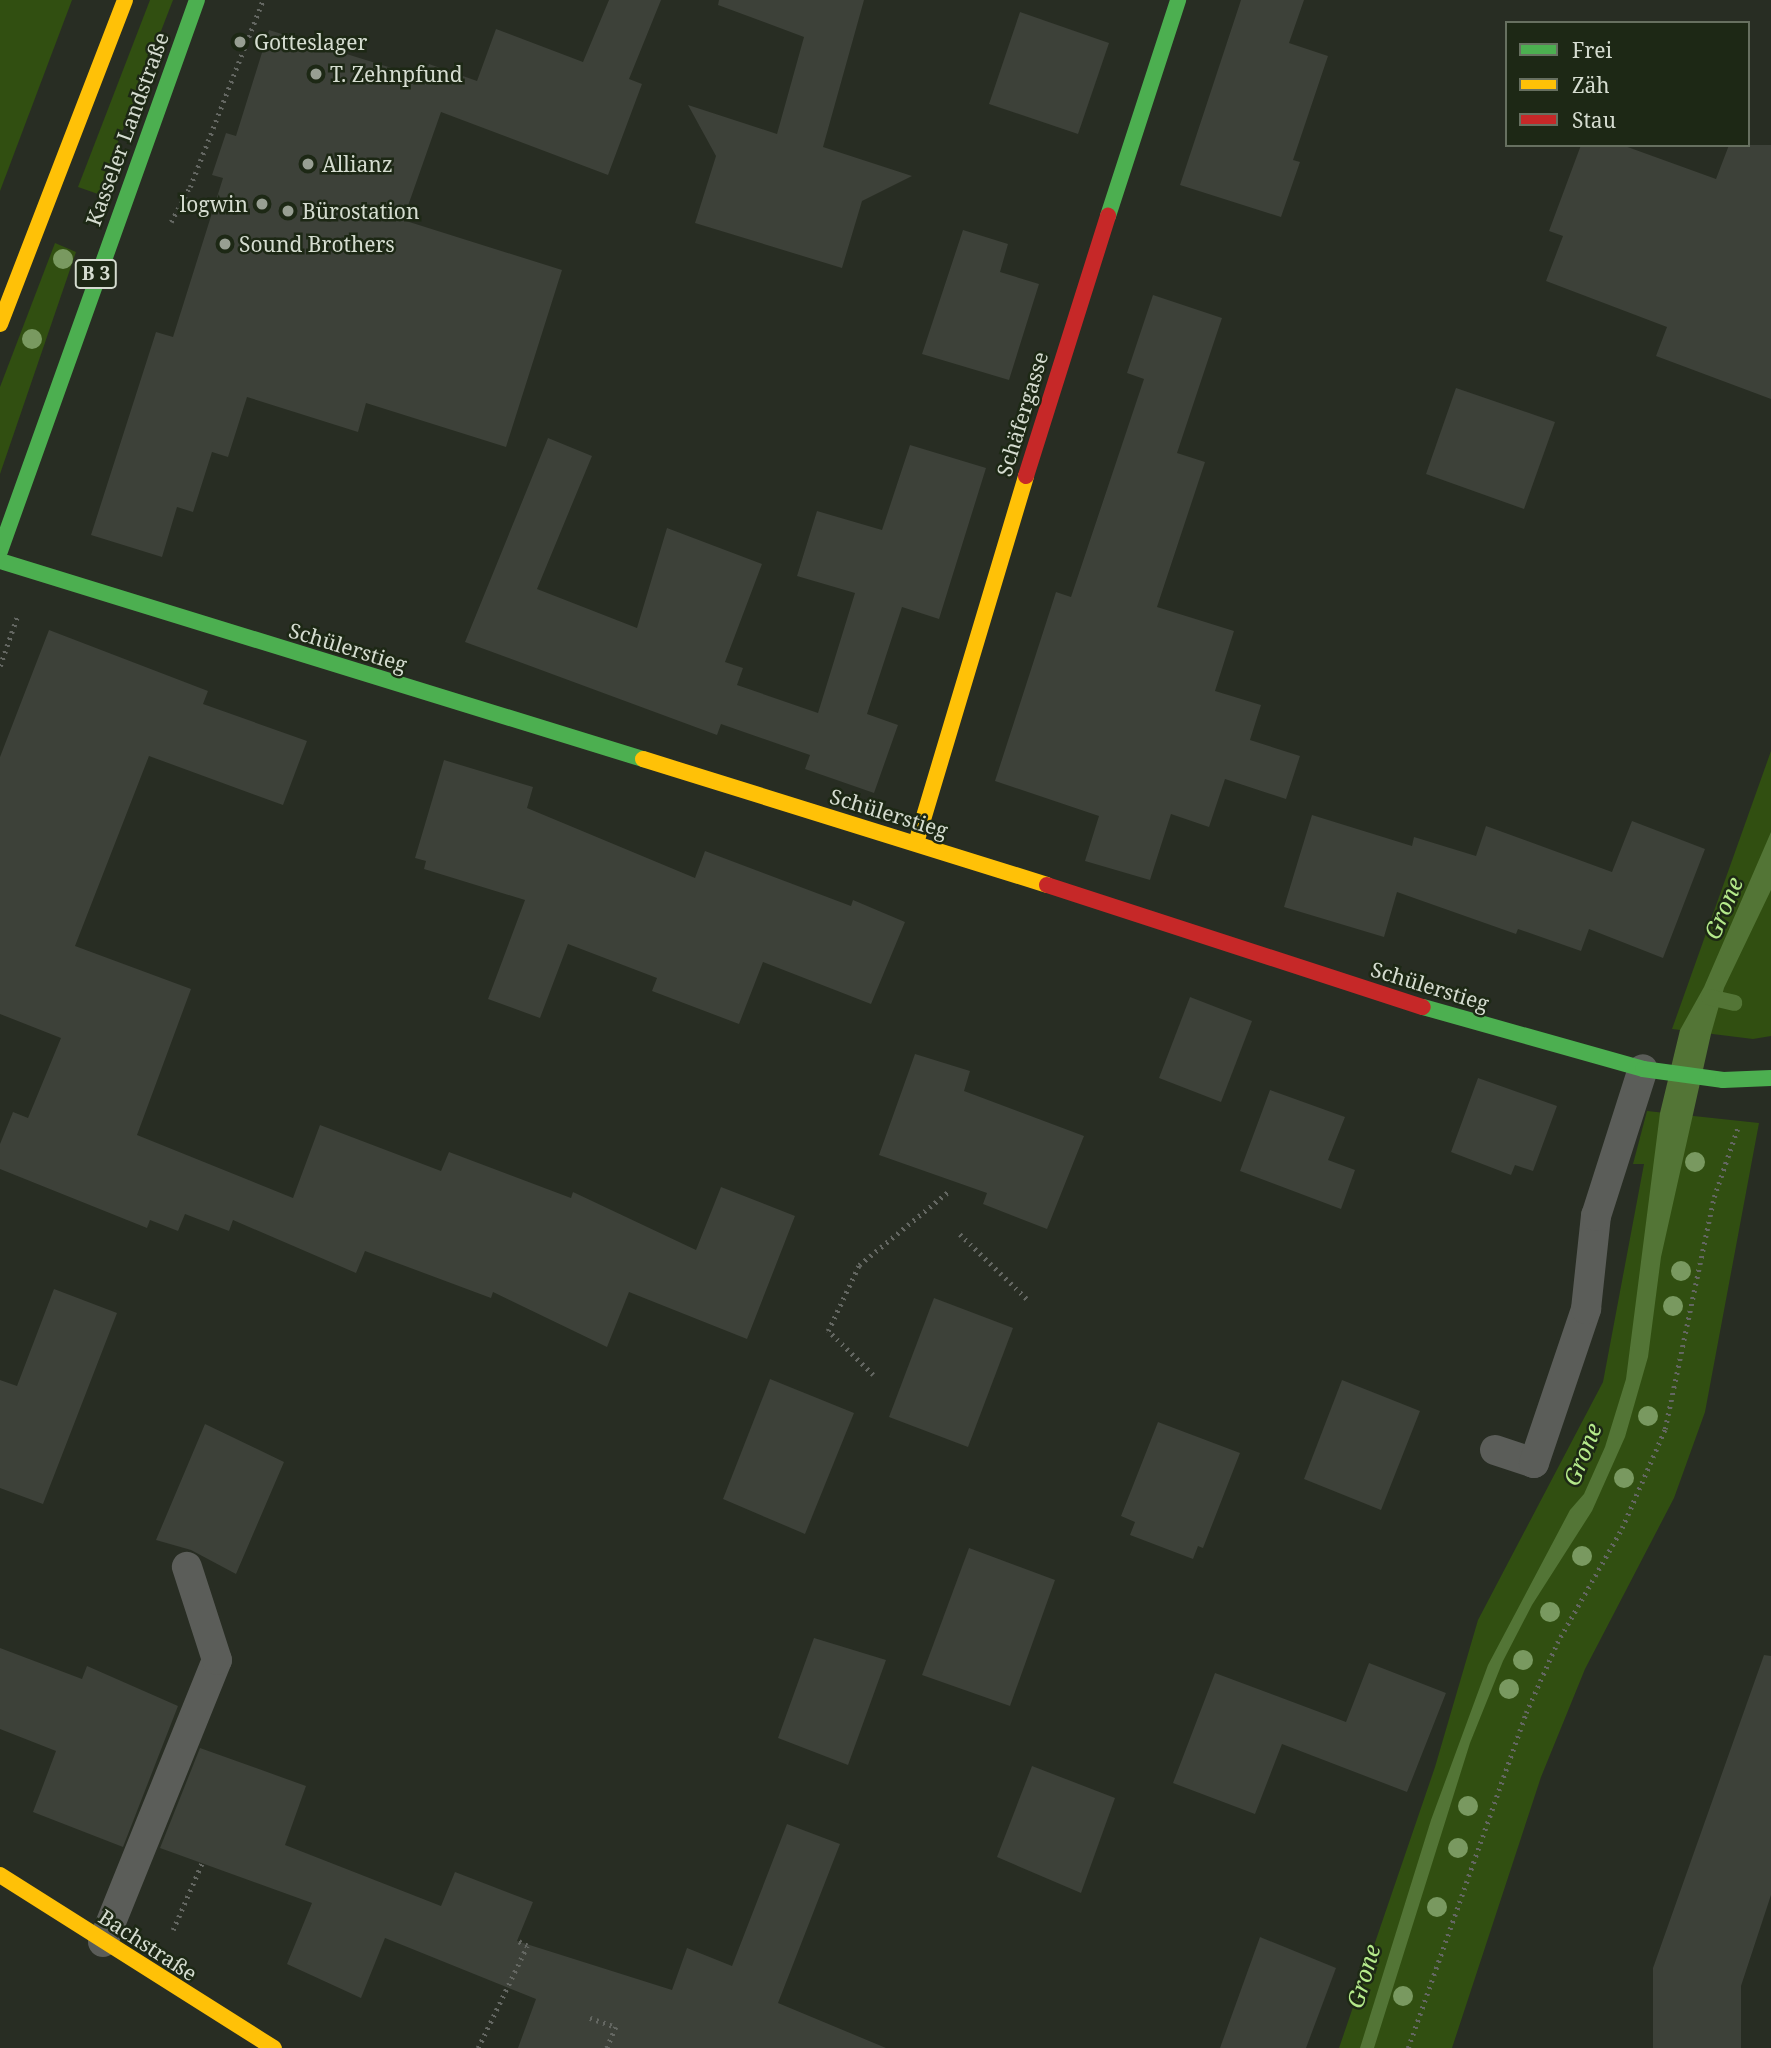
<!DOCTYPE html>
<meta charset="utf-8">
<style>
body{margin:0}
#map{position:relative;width:1771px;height:2048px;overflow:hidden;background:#282d23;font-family:"Noto Serif",serif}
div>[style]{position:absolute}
.green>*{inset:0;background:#314f11}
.water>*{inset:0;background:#537536}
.stream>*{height:16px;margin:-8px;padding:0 8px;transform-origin:8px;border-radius:8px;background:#537536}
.building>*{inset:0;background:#3d4139}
.path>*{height:4.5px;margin-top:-2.25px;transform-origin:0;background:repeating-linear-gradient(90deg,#646762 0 2px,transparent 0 7px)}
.lane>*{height:30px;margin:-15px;padding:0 15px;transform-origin:15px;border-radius:15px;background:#5b5d59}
.fast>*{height:16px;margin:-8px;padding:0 8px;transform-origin:8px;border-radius:8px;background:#4caf50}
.slow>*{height:16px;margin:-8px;padding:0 8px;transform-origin:8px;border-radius:8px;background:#ffc107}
.jam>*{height:16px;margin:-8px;padding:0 8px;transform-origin:8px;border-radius:8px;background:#c62828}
.trees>*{width:20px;height:20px;margin:-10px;border-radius:50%;background:#799960}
.dots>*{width:19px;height:19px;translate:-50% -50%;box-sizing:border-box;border:4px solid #1d2815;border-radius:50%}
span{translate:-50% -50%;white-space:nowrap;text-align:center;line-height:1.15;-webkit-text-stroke:5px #1d2815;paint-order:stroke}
.shield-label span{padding:2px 5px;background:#1d2815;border:2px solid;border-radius:5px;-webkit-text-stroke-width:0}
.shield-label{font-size:19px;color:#d5dcd0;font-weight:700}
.poi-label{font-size:21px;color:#d5dcd0}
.left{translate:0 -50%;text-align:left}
.right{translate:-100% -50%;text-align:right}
.street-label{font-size:21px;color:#d5dcd0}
.water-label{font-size:23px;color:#b5ea8b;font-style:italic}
.legend{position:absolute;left:1505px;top:21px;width:245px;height:126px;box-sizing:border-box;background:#1d2815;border:2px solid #677060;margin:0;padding:9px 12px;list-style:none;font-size:21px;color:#d5dcd0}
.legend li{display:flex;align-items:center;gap:14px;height:35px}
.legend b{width:35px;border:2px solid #677060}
</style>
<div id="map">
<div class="green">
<i style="clip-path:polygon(0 0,72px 0,0 191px)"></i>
<i style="clip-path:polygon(150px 0,173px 0,98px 194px,78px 187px)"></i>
<i style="clip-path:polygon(55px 243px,76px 252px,0 474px,0 387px)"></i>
<i style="clip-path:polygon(1771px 751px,1771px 1036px,1753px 1039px,1672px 1029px)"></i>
<i style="clip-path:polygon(1647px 1111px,1759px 1123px,1705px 1412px,1674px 1498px,1585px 1669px,1541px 1777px,1452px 2048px,1339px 2048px,1435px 1767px,1478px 1620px,1603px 1382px,1644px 1164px,1633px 1164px)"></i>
</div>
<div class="water">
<i style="clip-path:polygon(1771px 832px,1771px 890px,1724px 988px,1711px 1034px,1661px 1257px,1648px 1357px,1625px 1437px,1592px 1511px,1532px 1605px,1503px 1661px,1470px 1743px,1374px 2048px,1360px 2048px,1431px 1820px,1488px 1665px,1570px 1510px,1584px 1494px,1605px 1447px,1626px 1379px,1660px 1113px,1680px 1030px,1704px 987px)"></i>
</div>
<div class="stream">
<i style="left:1709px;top:997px;width:26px;rotate:13deg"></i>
</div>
<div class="building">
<i style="clip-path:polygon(609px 0,661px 0,629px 79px,642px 84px,608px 175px,441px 112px,403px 220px,562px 270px,506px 447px,366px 403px,358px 432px,247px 397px,228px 457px,212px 452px,193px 512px,177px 507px,162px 557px,91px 535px,156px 332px,173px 337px,223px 178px,212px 175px,226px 133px,236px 136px,269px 30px,424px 78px,429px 64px,477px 81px,496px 29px,583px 62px)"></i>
<i style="clip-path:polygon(719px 0,864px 0,823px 147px,912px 176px,862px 201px,842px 268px,695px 223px,716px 156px,688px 105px,777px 134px,804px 37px,718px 5px)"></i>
<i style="clip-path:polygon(1241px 0,1304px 0,1289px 43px,1328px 56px,1293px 160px,1300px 162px,1281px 217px,1180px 185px)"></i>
<i style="clip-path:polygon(1020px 12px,1109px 43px,1078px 134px,989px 104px)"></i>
<i style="clip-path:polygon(1581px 145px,1622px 145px,1716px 179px,1729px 145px,1771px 145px,1771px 399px,1656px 356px,1667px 327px,1546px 281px,1563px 236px,1549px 231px)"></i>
<i style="clip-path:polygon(963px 230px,1008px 244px,1000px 272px,1039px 284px,1009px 380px,922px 354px)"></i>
<i style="clip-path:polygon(1153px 295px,1222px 318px,1177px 453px,1205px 462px,1157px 607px,1234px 631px,1215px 691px,1261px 705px,1250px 740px,1300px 756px,1286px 799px,1225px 779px,1209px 827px,1171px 814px,1150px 880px,1085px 861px,1099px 816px,995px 781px,1056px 592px,1071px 597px,1144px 379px,1127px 373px)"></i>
<i style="clip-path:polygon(1456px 388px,1555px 422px,1524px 509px,1426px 474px)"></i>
<i style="clip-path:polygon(548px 438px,592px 456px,537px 589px,637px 628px,667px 528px,762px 564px,725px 662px,743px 668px,737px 685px,818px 713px,855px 593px,797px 576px,817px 511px,882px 530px,910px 445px,986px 468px,939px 619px,902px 607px,867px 714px,898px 725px,874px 793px,805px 769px,810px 755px,721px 724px,717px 735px,465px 642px)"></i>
<i style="clip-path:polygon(49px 630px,208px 691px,203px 704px,307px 741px,283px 805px,149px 756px,75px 946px,191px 989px,137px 1135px,293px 1198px,320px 1125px,441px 1171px,449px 1152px,571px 1198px,573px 1192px,696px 1250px,721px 1187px,795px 1216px,747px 1339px,629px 1292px,607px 1347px,493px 1292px,491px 1298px,365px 1251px,356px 1273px,233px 1220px,229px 1231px,185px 1214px,178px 1231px,150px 1220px,147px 1228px,0 1169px,0 1144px,13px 1112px,28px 1118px,61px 1038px,0 1014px,0 757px)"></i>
<i style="clip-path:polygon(444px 760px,533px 787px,527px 808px,695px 878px,705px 851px,851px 906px,853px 900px,905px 922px,871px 1004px,763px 962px,739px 1024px,652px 991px,657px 978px,568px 944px,540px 1018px,488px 999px,525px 900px,424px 869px,426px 861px,415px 858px)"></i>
<i style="clip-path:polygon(1312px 815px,1412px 846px,1414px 837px,1476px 856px,1486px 826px,1612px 872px,1632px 821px,1705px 849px,1663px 958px,1589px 929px,1581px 951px,1518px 929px,1516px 934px,1397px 892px,1384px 937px,1284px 907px)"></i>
<i style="clip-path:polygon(1190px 997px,1252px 1021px,1221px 1102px,1159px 1078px)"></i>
<i style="clip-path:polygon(915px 1054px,970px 1071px,964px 1091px,1084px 1136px,1047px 1229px,983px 1204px,987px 1193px,879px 1155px)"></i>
<i style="clip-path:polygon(1478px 1078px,1557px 1106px,1533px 1171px,1515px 1165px,1511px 1175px,1451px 1152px)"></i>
<i style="clip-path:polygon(1270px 1090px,1345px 1117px,1328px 1160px,1355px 1170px,1341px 1209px,1240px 1171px)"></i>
<i style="clip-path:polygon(54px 1289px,117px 1313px,43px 1504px,0 1488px,0 1380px,17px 1386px)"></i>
<i style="clip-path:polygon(934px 1298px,1013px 1328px,968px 1447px,889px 1417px)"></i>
<i style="clip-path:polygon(770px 1379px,854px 1413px,805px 1534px,723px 1499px)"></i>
<i style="clip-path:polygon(1342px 1380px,1420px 1411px,1381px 1510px,1304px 1479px)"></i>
<i style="clip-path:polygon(1158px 1422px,1240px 1453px,1203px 1548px,1198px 1546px,1193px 1559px,1130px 1535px,1135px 1522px,1121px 1516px)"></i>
<i style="clip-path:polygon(205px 1424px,284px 1462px,236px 1574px,191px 1550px,156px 1540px)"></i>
<i style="clip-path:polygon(969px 1548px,1055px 1580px,1010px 1706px,922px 1675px)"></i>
<i style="clip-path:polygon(814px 1638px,886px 1660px,848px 1765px,778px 1738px)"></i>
<i style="clip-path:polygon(0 1648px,82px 1679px,87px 1666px,178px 1706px,123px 1847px,33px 1812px,56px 1751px,0 1729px)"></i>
<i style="clip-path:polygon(1764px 1655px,1771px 1656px,1771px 1895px,1741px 1986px,1741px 2048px,1653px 2048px,1653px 1968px)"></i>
<i style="clip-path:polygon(1369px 1663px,1446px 1693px,1407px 1792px,1282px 1744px,1255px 1814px,1173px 1783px,1215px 1673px,1346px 1722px)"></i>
<i style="clip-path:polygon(200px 1748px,306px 1786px,285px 1845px,441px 1906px,455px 1872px,533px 1902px,517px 1941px,672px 1990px,687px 1948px,732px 1966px,787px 1824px,840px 1844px,778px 2003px,886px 2048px,518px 2048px,536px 1999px,385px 1938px,361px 1998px,287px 1964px,312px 1903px,160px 1848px)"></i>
<i style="clip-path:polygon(1032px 1766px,1115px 1798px,1081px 1893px,997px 1857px)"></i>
<i style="clip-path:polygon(1260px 1937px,1336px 1968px,1306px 2048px,1220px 2048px)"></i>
</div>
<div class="path">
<i style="left:171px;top:222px;width:40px;rotate:-62deg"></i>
<i style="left:190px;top:187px;width:201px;rotate:-68.7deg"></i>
<i style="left:0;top:666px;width:52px;rotate:-70.9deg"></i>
<i style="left:960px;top:1234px;width:93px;rotate:44.1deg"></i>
<i style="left:873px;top:1375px;width:63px;rotate:-135.6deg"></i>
<i style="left:828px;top:1331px;width:73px;rotate:-64.8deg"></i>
<i style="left:859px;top:1265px;width:115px;rotate:-39.4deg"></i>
<i style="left:173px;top:1930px;width:73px;rotate:-66.6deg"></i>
<i style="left:590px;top:2018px;width:28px;rotate:19deg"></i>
<i style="left:616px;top:2027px;width:23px;rotate:113deg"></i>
<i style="left:478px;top:2048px;width:113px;rotate:-64.3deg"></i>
<i style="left:527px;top:1946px;width:11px;rotate:-153deg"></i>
<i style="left:1408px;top:2048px;width:355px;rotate:-70.6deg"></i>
<i style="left:1526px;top:1713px;width:77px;rotate:-66.1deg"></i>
<i style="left:1557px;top:1643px;width:132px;rotate:-60.5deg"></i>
<i style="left:1622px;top:1528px;width:108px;rotate:-66.5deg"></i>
<i style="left:1665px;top:1429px;width:237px;rotate:-78.1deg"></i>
<i style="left:1714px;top:1197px;width:74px;rotate:-71.1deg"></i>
</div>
<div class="lane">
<i style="left:1495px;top:1450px;width:41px;rotate:18.4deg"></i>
<i style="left:1534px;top:1463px;width:163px;rotate:-71.3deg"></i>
<i style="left:1586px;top:1309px;width:94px;rotate:-83.9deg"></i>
<i style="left:1596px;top:1216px;width:154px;rotate:-72.3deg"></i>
<i style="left:103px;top:1942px;width:304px;rotate:-68deg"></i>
<i style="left:217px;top:1660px;width:98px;rotate:-107.9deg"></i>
</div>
<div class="fast">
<i style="left:1108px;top:216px;width:227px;rotate:-72deg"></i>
<i style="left:0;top:551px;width:585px;rotate:-70.33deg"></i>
<i style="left:0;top:561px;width:673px;rotate:17.12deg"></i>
<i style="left:1423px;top:1007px;width:229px;rotate:15.7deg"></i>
<i style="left:1643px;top:1069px;width:81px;rotate:7.8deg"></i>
<i style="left:1723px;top:1080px;width:48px;rotate:-2.4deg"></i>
</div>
<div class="slow">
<i style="left:0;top:324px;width:347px;rotate:-68.9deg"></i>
<i style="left:643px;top:759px;width:423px;rotate:17.3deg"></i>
<i style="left:916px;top:843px;width:383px;rotate:-73.3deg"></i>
<i style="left:0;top:1875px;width:324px;rotate:32.3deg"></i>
</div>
<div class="jam">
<i style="left:1026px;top:476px;width:273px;rotate:-72.5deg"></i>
<i style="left:1047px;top:885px;width:395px;rotate:18deg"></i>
</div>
<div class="trees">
<i style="left:63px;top:259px"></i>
<i style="left:32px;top:339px"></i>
<i style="left:1695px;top:1162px"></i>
<i style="left:1681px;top:1271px"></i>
<i style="left:1673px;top:1306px"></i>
<i style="left:1648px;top:1416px"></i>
<i style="left:1624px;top:1478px"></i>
<i style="left:1582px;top:1556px"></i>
<i style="left:1550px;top:1612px"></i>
<i style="left:1523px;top:1660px"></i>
<i style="left:1509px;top:1689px"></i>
<i style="left:1468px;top:1806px"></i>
<i style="left:1458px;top:1848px"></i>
<i style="left:1437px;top:1907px"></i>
<i style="left:1403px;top:1996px"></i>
</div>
<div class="dots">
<i style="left:240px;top:42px;background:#989f93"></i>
<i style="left:316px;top:74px;background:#989f93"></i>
<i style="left:308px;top:164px;background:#989f93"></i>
<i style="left:262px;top:204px;background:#989f93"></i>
<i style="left:288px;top:211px;background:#989f93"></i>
<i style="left:225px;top:244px;background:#989f93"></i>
</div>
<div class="shield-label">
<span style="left:96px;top:274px">B 3</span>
</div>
<div class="poi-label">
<span class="left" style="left:254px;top:42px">Gotteslager</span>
<span class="left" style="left:330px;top:74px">T. Zehnpfund</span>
<span class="left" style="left:322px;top:164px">Allianz</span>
<span class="right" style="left:248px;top:204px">logwin</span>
<span class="left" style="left:302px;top:211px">Bürostation</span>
<span class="left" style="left:239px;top:244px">Sound Brothers</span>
</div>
<div class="street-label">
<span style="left:127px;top:129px;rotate:-70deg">Kasseler Landstraße</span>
<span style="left:1022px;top:414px;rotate:-73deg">Schäfergasse</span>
<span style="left:348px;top:647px;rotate:17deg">Schülerstieg</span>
<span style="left:889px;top:813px;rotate:17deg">Schülerstieg</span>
<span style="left:1430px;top:986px;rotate:17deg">Schülerstieg</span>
<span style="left:148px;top:1945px;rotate:33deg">Bachstraße</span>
</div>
<div class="water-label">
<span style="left:1723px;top:908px;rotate:-67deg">Grone</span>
<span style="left:1582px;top:1454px;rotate:-68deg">Grone</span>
<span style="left:1363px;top:1976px;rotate:-73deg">Grone</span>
</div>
<ul class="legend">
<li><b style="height:9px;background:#4caf50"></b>Frei</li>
<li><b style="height:9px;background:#ffc107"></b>Zäh</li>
<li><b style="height:9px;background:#c62828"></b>Stau</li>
</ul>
</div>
